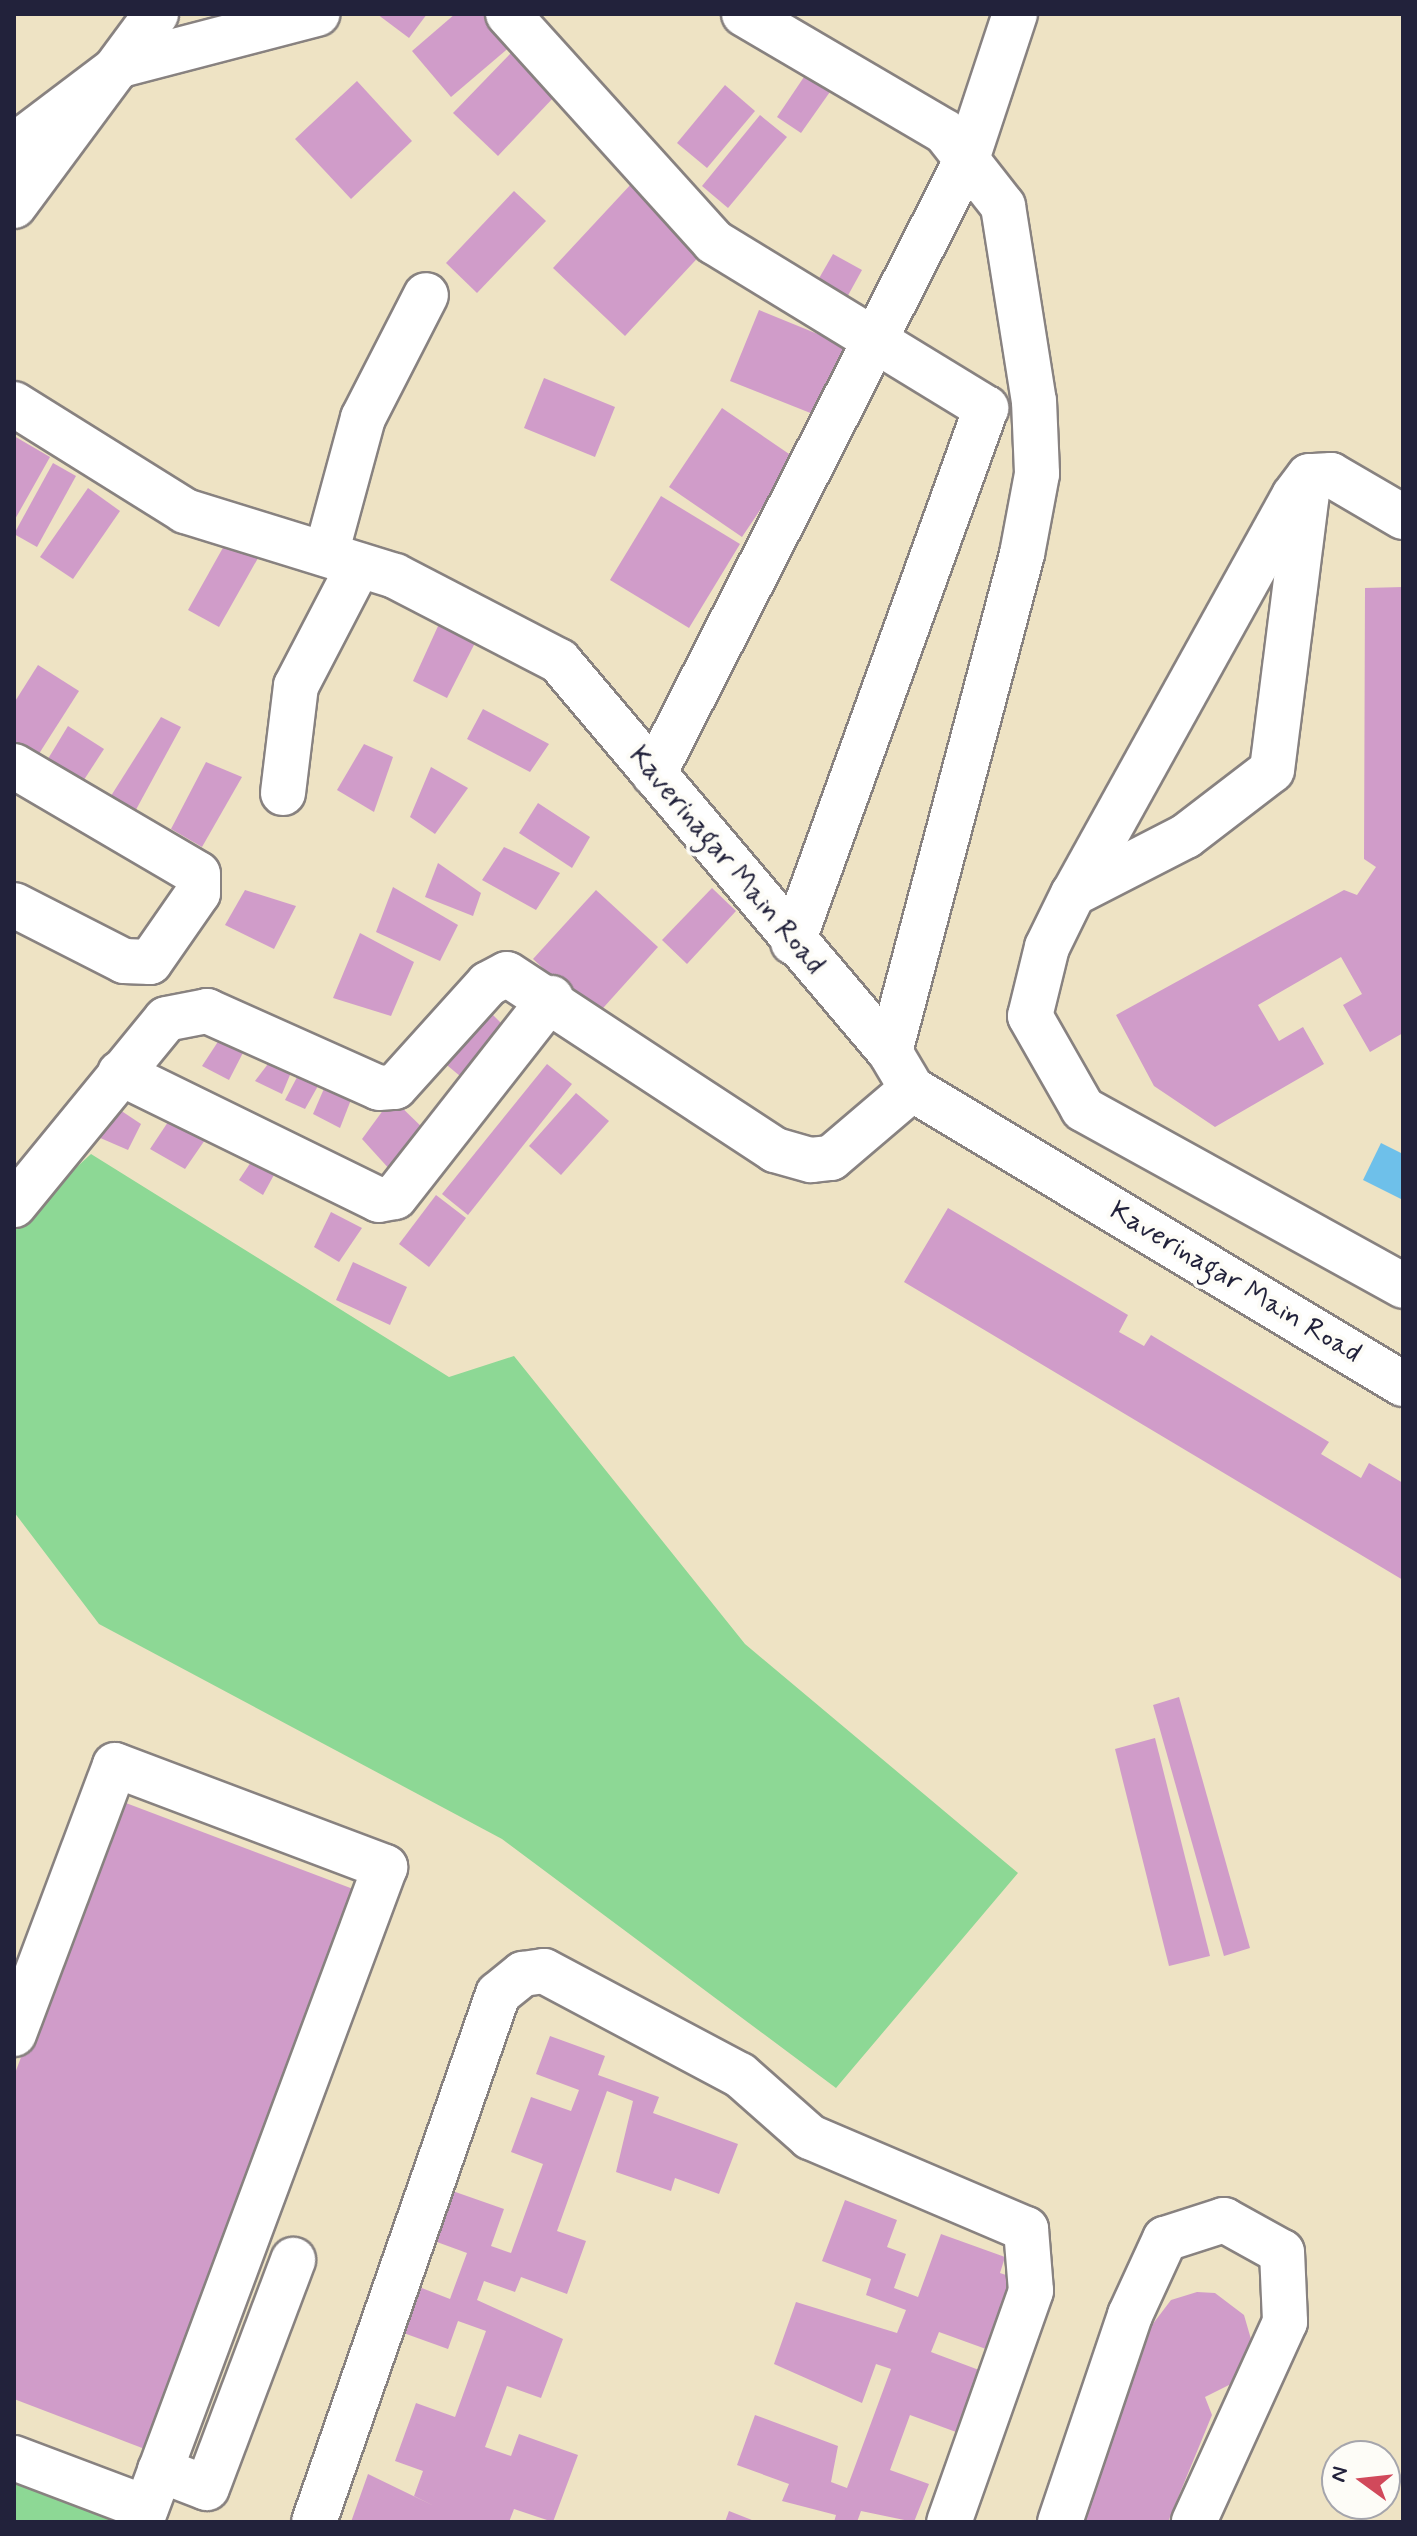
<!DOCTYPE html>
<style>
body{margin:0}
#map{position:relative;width:1417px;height:2536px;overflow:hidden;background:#eee3c4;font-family:Mynerve,sans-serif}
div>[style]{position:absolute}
.green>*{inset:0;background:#8dd895}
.water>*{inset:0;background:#6ec0ea}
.building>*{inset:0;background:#d09cc9}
.roads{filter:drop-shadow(2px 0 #888280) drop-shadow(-2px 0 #888280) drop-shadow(0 2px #888280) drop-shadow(0 -2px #888280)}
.minor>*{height:44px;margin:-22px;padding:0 22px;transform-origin:22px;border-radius:22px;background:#fff}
span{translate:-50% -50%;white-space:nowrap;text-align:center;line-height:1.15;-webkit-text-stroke:8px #fdfcf7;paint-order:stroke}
.street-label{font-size:28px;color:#22223b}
.frame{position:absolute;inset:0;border:16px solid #22223b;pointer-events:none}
.north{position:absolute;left:1321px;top:2440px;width:80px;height:80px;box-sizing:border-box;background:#fdfcf7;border:2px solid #a5a5ac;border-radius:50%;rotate:285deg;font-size:22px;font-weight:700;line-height:32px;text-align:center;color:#22223b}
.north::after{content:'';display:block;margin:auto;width:28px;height:36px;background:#d1495b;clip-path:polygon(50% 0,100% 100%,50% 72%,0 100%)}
</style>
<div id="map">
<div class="green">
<i style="clip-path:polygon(91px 1154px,449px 1377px,514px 1356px,745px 1644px,1018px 1873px,836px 2088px,502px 1839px,99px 1624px,14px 1512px,14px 1224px)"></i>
<i style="clip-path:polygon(14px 2477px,117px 2516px,114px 2522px,14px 2522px)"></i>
</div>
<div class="water">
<i style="clip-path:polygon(1381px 1143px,1403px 1154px,1403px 1200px,1363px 1180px)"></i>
</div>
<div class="building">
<i style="clip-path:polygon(377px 14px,427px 14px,409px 38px)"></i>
<i style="clip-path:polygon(455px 14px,483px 14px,511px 46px,451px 97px,412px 51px)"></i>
<i style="clip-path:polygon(511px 53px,555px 96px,498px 156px,453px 113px)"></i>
<i style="clip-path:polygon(808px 71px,832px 89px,801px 133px,777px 117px)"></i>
<i style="clip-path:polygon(357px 81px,412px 141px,351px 199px,295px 139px)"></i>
<i style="clip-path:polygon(725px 85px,755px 111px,707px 168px,677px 143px)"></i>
<i style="clip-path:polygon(760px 115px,787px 137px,728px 208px,702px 186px)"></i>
<i style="clip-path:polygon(633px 182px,706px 249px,625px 336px,553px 268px)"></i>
<i style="clip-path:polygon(514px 191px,546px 221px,477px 293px,446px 263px)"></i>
<i style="clip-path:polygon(833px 254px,862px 270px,840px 310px,810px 294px)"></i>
<i style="clip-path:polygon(759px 310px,852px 348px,823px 418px,730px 381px)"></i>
<i style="clip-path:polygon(544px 378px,615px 407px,595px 457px,524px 428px)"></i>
<i style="clip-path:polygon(722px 408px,795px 458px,742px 537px,669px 487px)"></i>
<i style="clip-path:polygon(14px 436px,50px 457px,14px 521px)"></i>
<i style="clip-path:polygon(53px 463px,76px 476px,37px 547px,14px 534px)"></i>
<i style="clip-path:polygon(88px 488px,120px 511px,73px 579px,40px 557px)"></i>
<i style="clip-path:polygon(661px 496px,740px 544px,689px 628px,610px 580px)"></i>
<i style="clip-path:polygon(229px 537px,262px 551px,219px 627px,188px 610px)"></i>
<i style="clip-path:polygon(1403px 587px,1403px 1033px,1370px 1052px,1343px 1005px,1362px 994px,1341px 957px,1258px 1005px,1279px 1041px,1303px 1027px,1324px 1064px,1215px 1127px,1154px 1086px,1116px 1015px,1344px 890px,1357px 895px,1376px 867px,1364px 859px,1365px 588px)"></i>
<i style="clip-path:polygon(444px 613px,478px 637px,447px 698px,413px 681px)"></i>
<i style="clip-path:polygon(38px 665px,79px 691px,35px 760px,14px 747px,14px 703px)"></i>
<i style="clip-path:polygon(483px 709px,549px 744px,530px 772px,467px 739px)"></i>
<i style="clip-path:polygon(161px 717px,181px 727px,132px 817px,109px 799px)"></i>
<i style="clip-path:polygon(68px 726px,104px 749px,78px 789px,43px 767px)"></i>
<i style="clip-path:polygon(364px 744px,393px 757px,374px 812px,337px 790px)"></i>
<i style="clip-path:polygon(206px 762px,242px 777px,202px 847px,171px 829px)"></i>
<i style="clip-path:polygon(431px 767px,468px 788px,435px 834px,410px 817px)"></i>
<i style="clip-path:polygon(538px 803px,590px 837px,572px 868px,519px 833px)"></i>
<i style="clip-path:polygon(504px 847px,560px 873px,536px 910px,482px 880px)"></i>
<i style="clip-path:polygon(438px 863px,481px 893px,473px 916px,425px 897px)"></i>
<i style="clip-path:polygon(393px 887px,458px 925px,440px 961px,376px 932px)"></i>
<i style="clip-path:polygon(712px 888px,736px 911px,687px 964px,662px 940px)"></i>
<i style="clip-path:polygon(245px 890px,296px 906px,274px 949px,225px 925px)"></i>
<i style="clip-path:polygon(596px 890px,658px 947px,595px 1017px,533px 959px)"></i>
<i style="clip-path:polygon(360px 933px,414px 962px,391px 1016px,333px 998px)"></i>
<i style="clip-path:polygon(483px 1005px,514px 1036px,472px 1086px,442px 1061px)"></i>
<i style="clip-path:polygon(225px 1031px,248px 1043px,229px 1080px,202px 1066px)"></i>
<i style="clip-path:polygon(277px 1052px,295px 1063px,282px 1094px,255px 1081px)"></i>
<i style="clip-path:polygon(304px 1064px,323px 1077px,305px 1109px,285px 1100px)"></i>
<i style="clip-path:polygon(547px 1064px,572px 1084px,468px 1215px,442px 1194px)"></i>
<i style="clip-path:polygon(326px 1084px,354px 1092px,340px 1128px,313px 1114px)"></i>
<i style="clip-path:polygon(576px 1093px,609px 1121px,561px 1175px,529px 1146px)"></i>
<i style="clip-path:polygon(392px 1098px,430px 1135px,392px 1172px,362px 1139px)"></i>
<i style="clip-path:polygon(114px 1106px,141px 1124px,128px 1150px,98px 1137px)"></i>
<i style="clip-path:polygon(172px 1116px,207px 1137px,185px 1169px,150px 1149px)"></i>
<i style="clip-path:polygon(253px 1159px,275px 1173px,263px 1195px,239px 1180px)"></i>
<i style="clip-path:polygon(436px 1195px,466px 1218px,429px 1267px,399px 1244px)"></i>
<i style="clip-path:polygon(948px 1208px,1128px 1315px,1119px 1332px,1144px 1346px,1151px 1335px,1329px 1442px,1321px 1454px,1361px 1478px,1369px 1463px,1403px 1483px,1403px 1580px,904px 1282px)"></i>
<i style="clip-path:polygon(331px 1212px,362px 1228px,339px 1262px,314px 1247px)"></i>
<i style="clip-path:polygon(353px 1262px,407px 1287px,390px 1325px,336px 1300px)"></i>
<i style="clip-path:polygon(1179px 1697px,1250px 1948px,1224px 1956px,1153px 1705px)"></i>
<i style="clip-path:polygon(1155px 1738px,1210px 1956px,1169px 1966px,1115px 1749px)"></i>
<i style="clip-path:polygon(118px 1800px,361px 1892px,150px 2451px,14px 2399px,14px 2076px)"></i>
<i style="clip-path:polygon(550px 2036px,605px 2056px,598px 2075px,659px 2097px,653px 2113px,738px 2144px,719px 2194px,675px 2178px,671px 2191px,616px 2172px,633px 2101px,607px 2091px,557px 2231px,586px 2241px,567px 2294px,521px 2277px,515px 2292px,484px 2281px,477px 2300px,563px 2339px,541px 2398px,507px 2386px,485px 2447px,511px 2456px,519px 2434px,578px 2455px,553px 2522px,514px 2509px,509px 2522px,351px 2522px,368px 2474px,434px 2506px,414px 2496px,423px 2471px,395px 2461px,416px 2403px,455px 2417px,486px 2331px,458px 2321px,448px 2349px,398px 2331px,414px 2285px,450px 2299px,467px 2253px,426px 2238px,444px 2188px,504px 2209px,491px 2246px,511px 2253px,543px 2164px,511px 2152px,531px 2097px,571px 2111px,579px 2090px,536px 2074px)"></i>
<i style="clip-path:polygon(845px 2200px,897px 2220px,887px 2247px,906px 2254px,894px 2288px,918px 2297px,941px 2234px,1005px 2257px,1000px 2273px,1012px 2277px,986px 2349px,939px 2332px,931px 2352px,979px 2370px,956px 2432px,910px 2415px,890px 2470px,929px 2484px,914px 2522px,861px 2511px,857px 2522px,834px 2522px,836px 2515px,782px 2501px,789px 2484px,737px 2465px,755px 2415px,838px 2446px,831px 2482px,847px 2488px,891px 2369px,876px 2364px,862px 2403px,774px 2364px,796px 2302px,897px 2333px,906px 2310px,866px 2295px,871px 2279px,822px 2261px)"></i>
<i style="clip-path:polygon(1197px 2292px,1215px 2293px,1244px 2315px,1253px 2346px,1239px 2380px,1205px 2397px,1212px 2415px,1168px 2522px,1082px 2522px,1149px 2329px,1171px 2300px)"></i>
<i style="clip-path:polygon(729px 2511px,757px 2522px,725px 2522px)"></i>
</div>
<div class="roads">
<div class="minor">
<i style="left:508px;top:14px;width:307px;rotate:47.9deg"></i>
<i style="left:714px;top:242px;width:319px;rotate:31.4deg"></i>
<i style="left:986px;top:408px;width:568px;rotate:109.87deg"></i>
<i style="left:744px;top:14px;width:233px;rotate:30.4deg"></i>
<i style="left:945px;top:132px;width:94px;rotate:51.9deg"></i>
<i style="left:1003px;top:206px;width:197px;rotate:81deg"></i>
<i style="left:1034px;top:401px;width:73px;rotate:87.6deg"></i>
<i style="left:1037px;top:474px;width:81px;rotate:100.6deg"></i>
<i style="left:1022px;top:554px;width:515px;rotate:104.85deg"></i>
<i style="left:14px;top:146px;width:134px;rotate:-37.1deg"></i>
<i style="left:121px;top:65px;width:203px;rotate:-14.6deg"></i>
<i style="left:14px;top:206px;width:239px;rotate:-53.5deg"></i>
<i style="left:14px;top:404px;width:202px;rotate:32deg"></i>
<i style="left:185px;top:511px;width:220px;rotate:17.2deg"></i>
<i style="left:395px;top:576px;width:185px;rotate:27.4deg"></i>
<i style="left:559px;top:661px;width:512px;rotate:49.75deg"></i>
<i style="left:890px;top:1052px;width:43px;rotate:59.3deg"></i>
<i style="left:912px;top:1089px;width:573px;rotate:31deg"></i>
<i style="left:1403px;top:517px;width:83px;rotate:-149.7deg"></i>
<i style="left:1331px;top:475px;width:22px;rotate:177deg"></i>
<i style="left:1309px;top:476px;width:25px;rotate:127deg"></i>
<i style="left:1294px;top:496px;width:455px;rotate:119deg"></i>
<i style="left:1073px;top:894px;width:59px;rotate:116.1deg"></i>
<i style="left:1047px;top:947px;width:71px;rotate:103.8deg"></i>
<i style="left:1030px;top:1016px;width:107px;rotate:60.3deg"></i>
<i style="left:1083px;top:1109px;width:366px;rotate:28.9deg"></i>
<i style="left:326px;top:554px;width:141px;rotate:-74.8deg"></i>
<i style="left:363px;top:418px;width:138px;rotate:-62.9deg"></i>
<i style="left:14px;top:766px;width:213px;rotate:30.4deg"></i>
<i style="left:198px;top:874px;width:19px;rotate:90deg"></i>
<i style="left:198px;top:893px;width:84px;rotate:124.8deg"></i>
<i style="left:150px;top:962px;width:26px;rotate:-178deg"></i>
<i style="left:124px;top:961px;width:123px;rotate:-153deg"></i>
<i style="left:654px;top:774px;width:690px;rotate:-63.03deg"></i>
<i style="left:967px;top:159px;width:153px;rotate:-71.7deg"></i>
<i style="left:283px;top:793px;width:108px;rotate:-83.1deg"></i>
<i style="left:296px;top:686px;width:136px;rotate:-62.5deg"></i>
<i style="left:1073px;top:894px;width:127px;rotate:-27.2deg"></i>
<i style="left:1186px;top:836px;width:108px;rotate:-37.5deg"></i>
<i style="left:1272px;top:770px;width:285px;rotate:-82.8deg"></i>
<i style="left:120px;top:1073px;width:288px;rotate:26.1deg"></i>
<i style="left:379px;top:1200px;width:16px;rotate:-11deg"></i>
<i style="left:395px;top:1197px;width:253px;rotate:-51.9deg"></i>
<i style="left:14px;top:1205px;width:240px;rotate:-50.7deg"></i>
<i style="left:166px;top:1019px;width:42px;rotate:-11deg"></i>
<i style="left:207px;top:1011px;width:188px;rotate:24.1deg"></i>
<i style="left:379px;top:1088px;width:16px;rotate:-4deg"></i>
<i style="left:395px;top:1087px;width:139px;rotate:-47.9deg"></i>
<i style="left:488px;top:984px;width:21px;rotate:-28deg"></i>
<i style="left:507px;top:974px;width:321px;rotate:33.3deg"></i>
<i style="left:775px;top:1150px;width:37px;rotate:16deg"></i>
<i style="left:811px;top:1160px;width:20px;rotate:-6deg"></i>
<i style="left:831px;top:1158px;width:106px;rotate:-40.4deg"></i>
<i style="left:14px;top:2034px;width:287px;rotate:-69.4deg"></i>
<i style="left:115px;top:1765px;width:289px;rotate:20.7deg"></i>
<i style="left:385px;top:1867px;width:699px;rotate:110.43deg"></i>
<i style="left:14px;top:2458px;width:141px;rotate:20.7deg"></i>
<i style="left:160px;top:2470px;width:50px;rotate:21deg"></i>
<i style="left:207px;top:2488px;width:244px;rotate:-69.3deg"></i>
<i style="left:314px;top:2522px;width:559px;rotate:-70.79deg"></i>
<i style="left:498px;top:1994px;width:32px;rotate:-39deg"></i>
<i style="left:523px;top:1974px;width:21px;rotate:-8deg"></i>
<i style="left:544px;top:1971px;width:222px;rotate:28deg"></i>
<i style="left:740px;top:2075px;width:94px;rotate:41.5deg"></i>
<i style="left:810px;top:2137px;width:235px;rotate:23.1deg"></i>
<i style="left:1026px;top:2229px;width:62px;rotate:85.4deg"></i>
<i style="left:1031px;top:2291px;width:245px;rotate:109.5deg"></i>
<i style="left:1060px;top:2522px;width:219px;rotate:-71.3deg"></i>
<i style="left:1130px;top:2315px;width:84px;rotate:-65.3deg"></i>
<i style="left:1165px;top:2239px;width:62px;rotate:-17.9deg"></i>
<i style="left:1224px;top:2220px;width:66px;rotate:28.9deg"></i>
<i style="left:1282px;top:2252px;width:70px;rotate:87.5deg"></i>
<i style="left:1285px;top:2322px;width:220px;rotate:114.5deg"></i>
</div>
</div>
<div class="street-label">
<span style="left:726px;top:861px;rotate:50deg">Kaverinagar Main Road</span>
<span style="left:1235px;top:1283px;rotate:31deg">Kaverinagar Main Road</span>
</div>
<div class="frame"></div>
<div class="north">N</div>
</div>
